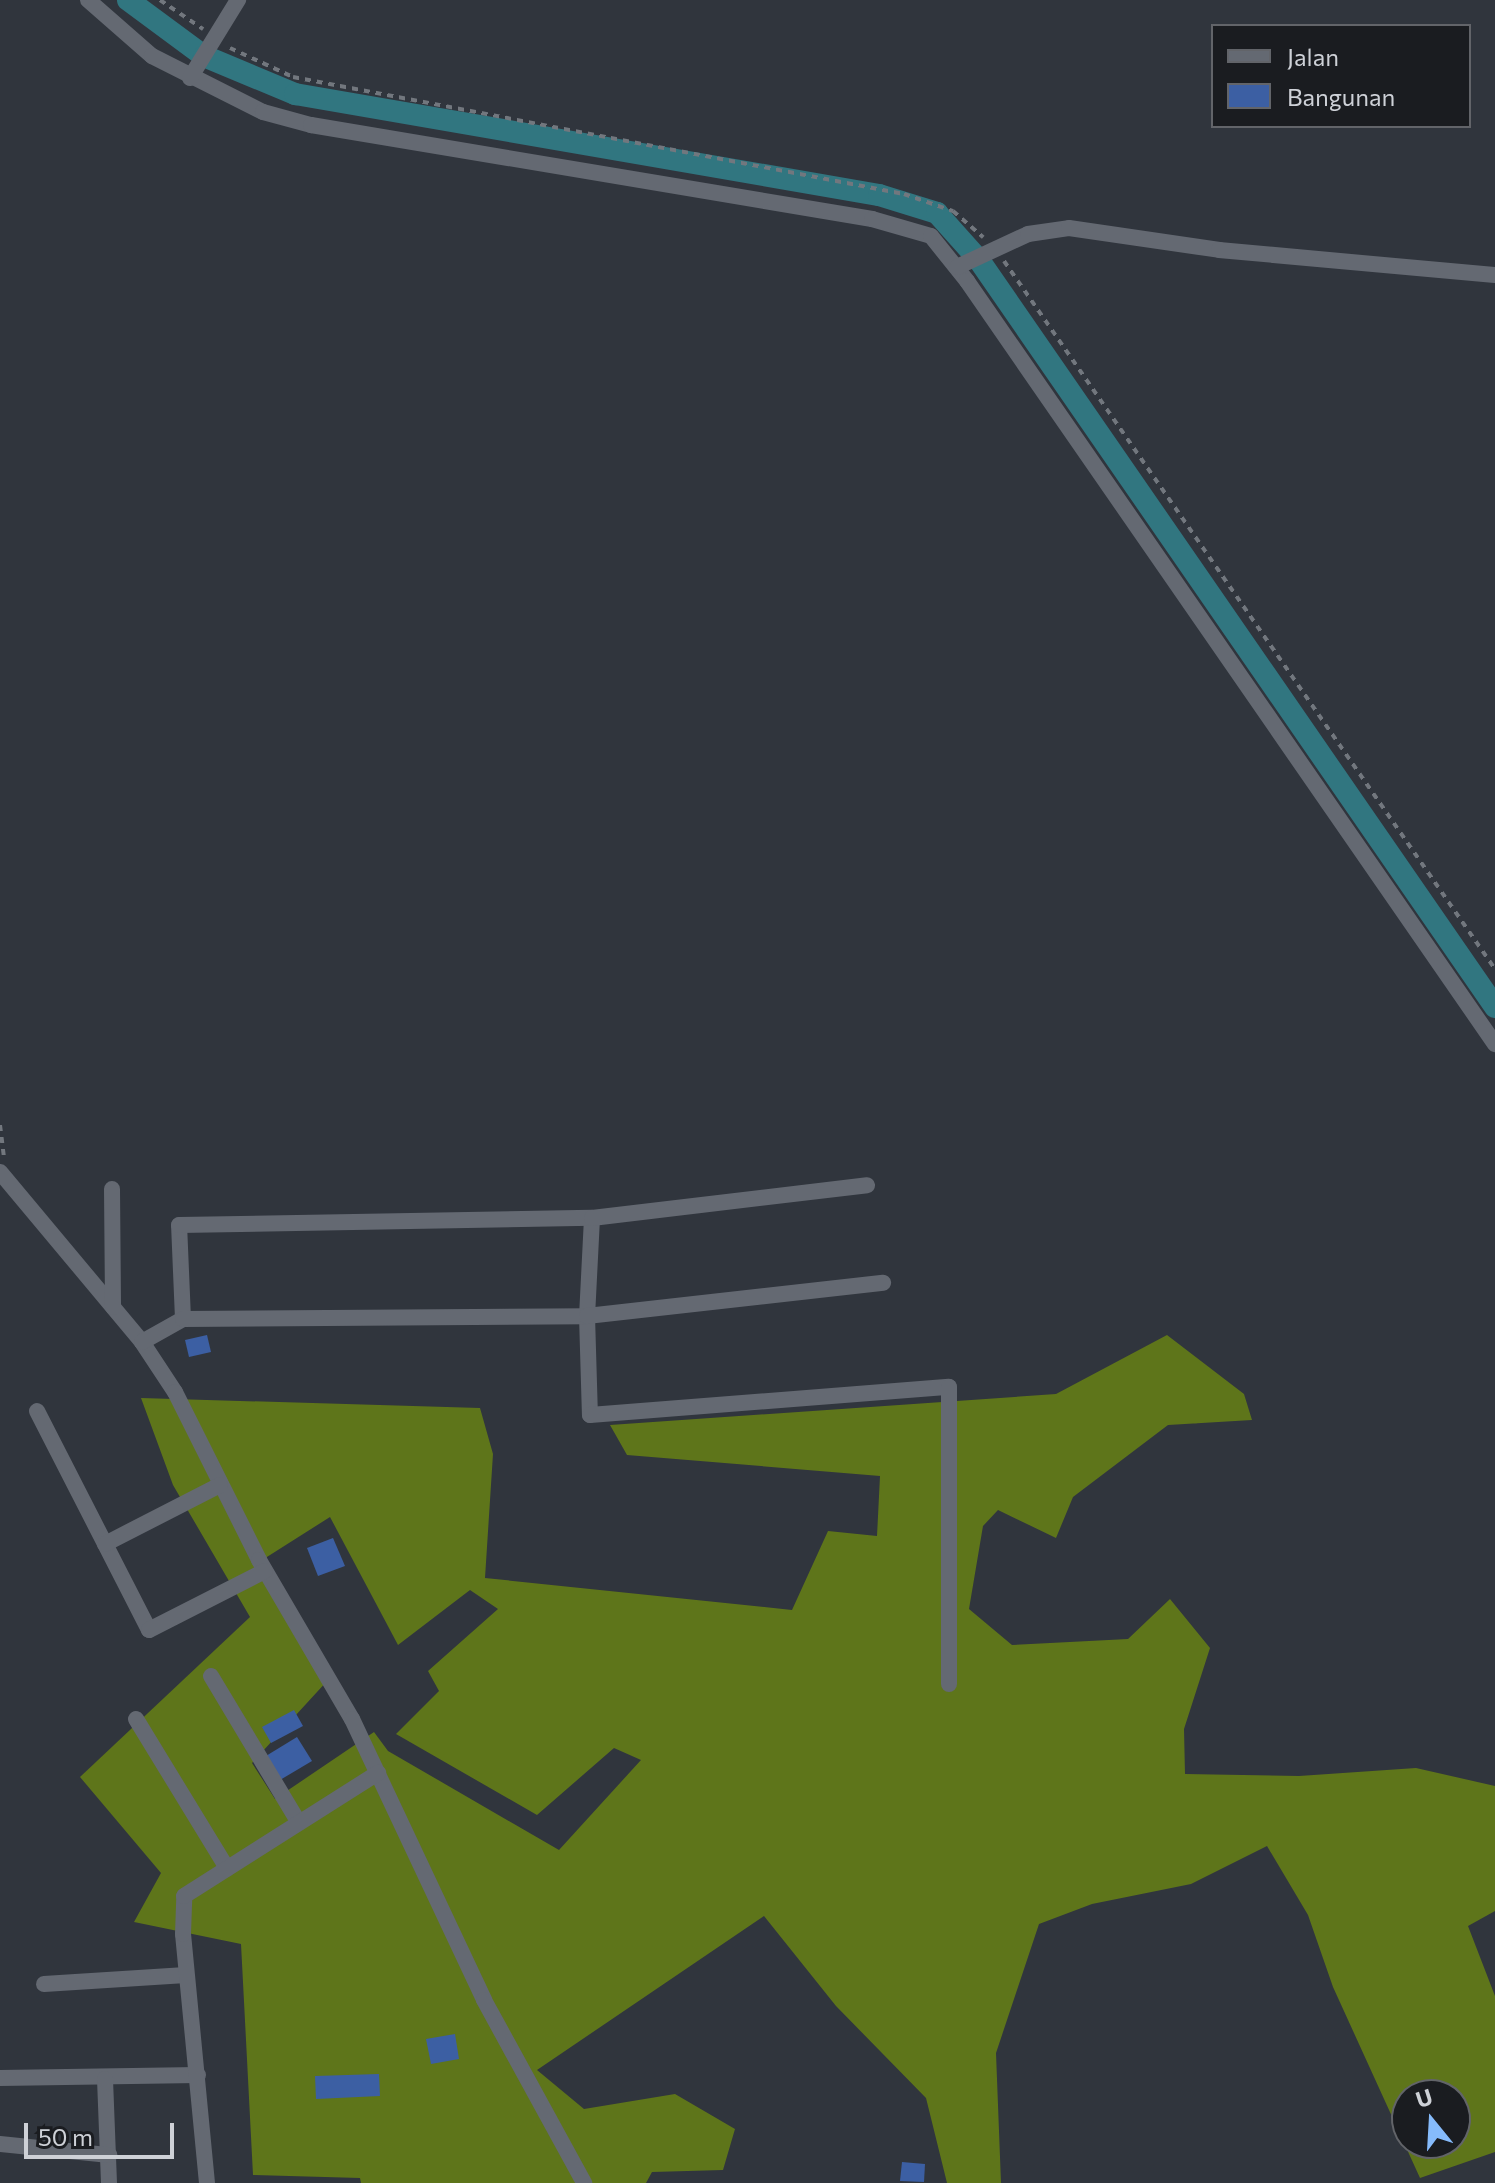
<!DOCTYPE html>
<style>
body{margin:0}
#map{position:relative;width:1495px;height:2183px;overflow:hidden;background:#30353d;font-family:Commissioner,sans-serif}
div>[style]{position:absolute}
.forest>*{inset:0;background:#5e751a}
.canal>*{height:22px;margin:-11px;padding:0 11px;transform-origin:11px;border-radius:11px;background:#317680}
.building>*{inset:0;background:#3c5fa3}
.path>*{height:4px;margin-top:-2px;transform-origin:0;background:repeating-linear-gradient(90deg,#72777e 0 6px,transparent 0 12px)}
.street>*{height:16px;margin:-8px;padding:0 8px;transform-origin:8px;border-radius:8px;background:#646972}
span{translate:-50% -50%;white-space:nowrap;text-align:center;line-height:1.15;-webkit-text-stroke:7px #1a1c20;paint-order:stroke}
.legend{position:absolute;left:1211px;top:24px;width:260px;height:104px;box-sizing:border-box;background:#1a1c20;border:2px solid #626469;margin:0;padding:10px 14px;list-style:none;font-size:24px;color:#ced1d7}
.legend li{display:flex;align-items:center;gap:16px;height:40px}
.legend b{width:40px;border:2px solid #626469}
.north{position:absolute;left:1391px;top:2079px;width:80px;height:80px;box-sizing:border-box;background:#1a1c20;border:2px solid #626469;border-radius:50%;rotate:342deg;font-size:22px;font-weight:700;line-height:32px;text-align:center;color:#ced1d7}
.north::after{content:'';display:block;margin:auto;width:28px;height:36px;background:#86bbfb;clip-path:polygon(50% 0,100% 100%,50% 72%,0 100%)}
.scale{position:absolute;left:24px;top:2123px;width:150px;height:36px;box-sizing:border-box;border:4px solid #ced1d7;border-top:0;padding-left:10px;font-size:24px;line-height:28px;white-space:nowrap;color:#ced1d7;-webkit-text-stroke:6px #1a1c20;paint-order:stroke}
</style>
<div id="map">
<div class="forest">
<i style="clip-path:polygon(evenodd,1167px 1335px,1244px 1394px,1252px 1420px,1168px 1425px,1073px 1497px,1056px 1538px,998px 1510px,983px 1526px,969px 1609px,1012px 1645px,1128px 1639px,1170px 1599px,1210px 1648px,1184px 1729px,1185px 1774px,1299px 1776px,1416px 1768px,1495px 1786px,1495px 1911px,1468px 1926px,1495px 1996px,1495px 2152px,1420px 2178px,1333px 1987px,1308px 1915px,1267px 1846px,1191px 1884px,1092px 1904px,1039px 1924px,996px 2053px,1001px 2183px,947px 2183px,926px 2098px,836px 2006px,764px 1916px,537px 2070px,584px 2109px,675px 2094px,735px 2129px,723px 2170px,652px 2172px,646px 2183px,361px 2183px,360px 2178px,253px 2175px,241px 1944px,134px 1922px,161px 1873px,80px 1777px,250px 1617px,173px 1485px,141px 1398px,480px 1408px,493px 1454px,485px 1578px,792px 1610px,828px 1531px,877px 1536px,880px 1476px,627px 1455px,610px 1425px,1056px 1394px,1167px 1335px,330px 1517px,398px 1645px,470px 1590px,498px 1609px,428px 1671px,439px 1691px,396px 1734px,537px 1815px,614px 1748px,641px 1760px,559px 1850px,388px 1751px,374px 1732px,275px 1799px,252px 1763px,328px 1680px,259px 1562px,330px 1517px,1167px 1335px,1407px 2095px,1455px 2095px,1455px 2143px,1407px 2143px,1407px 2095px)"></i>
</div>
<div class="canal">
<i style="left:128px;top:0;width:94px;rotate:36.4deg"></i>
<i style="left:204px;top:56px;width:99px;rotate:22.7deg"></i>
<i style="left:295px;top:94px;width:593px;rotate:9.81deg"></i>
<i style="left:879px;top:195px;width:61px;rotate:17.2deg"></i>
<i style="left:937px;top:213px;width:63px;rotate:48.2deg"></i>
<i style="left:979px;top:260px;width:908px;rotate:55.36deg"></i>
</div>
<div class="building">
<i style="clip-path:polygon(207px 1335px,211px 1352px,189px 1357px,185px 1340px)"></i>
<i style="clip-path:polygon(333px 1538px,345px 1566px,318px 1576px,307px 1548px)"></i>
<i style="clip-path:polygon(294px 1710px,303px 1726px,271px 1743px,262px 1727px)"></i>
<i style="clip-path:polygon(297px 1737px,312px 1761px,275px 1783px,261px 1759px)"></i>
<i style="clip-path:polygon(455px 2034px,459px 2059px,431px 2064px,426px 2039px)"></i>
<i style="clip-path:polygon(379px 2074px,380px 2096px,316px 2099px,315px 2076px)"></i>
<i style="clip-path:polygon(902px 2162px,925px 2164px,924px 2182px,900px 2181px)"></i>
</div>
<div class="path">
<i style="left:160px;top:0;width:52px;rotate:34deg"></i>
<i style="left:230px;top:48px;width:69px;rotate:24.7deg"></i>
<i style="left:293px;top:77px;width:622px;rotate:10.84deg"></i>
<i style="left:904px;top:194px;width:52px;rotate:19.1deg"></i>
<i style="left:953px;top:211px;width:40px;rotate:41deg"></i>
<i style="left:1004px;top:261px;width:862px;rotate:55.26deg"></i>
<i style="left:0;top:1125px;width:31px;rotate:83deg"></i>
</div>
<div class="street">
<i style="left:88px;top:0;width:85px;rotate:41.2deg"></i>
<i style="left:152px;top:56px;width:124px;rotate:26.8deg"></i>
<i style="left:263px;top:112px;width:50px;rotate:15.2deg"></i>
<i style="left:311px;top:125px;width:569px;rotate:9.51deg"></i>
<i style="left:872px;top:219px;width:61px;rotate:16.1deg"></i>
<i style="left:931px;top:236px;width:58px;rotate:51.3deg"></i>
<i style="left:967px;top:281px;width:928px;rotate:55.32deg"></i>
<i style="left:190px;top:78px;width:92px;rotate:-58.4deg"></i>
<i style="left:957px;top:267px;width:78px;rotate:-24.9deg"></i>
<i style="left:1028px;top:234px;width:41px;rotate:-8.3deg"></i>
<i style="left:1069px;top:228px;width:152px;rotate:8.3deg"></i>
<i style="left:1219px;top:250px;width:277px;rotate:5.2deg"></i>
<i style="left:0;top:1172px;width:222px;rotate:50.1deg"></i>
<i style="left:142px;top:1342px;width:60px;rotate:56.6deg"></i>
<i style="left:175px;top:1392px;width:188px;rotate:63.4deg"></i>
<i style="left:259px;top:1560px;width:184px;rotate:59.7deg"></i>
<i style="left:352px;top:1719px;width:310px;rotate:64.8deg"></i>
<i style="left:484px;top:2000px;width:209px;rotate:61.3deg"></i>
<i style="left:112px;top:1189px;width:118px;rotate:89.5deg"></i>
<i style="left:592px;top:1218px;width:98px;rotate:92.9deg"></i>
<i style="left:587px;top:1316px;width:99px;rotate:88.3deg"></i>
<i style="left:590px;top:1415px;width:360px;rotate:-4.5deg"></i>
<i style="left:949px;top:1387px;width:297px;rotate:90deg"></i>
<i style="left:183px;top:1319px;width:94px;rotate:-92.4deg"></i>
<i style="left:179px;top:1225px;width:413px;rotate:-1deg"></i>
<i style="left:592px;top:1218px;width:277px;rotate:-6.8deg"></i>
<i style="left:142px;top:1342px;width:47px;rotate:-29.3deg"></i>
<i style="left:183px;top:1319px;width:404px;rotate:-0.4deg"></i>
<i style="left:587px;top:1316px;width:298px;rotate:-6.4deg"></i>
<i style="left:37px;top:1411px;width:246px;rotate:62.9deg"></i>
<i style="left:149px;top:1630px;width:130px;rotate:-27deg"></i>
<i style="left:105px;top:1544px;width:129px;rotate:-27.2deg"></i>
<i style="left:211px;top:1676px;width:171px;rotate:59.1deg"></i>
<i style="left:136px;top:1719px;width:175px;rotate:58.6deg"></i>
<i style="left:44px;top:1984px;width:142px;rotate:-3.6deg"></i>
<i style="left:0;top:2078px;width:198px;rotate:-0.9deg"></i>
<i style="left:105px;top:2079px;width:104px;rotate:87.8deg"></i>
<i style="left:0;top:2144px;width:110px;rotate:5.8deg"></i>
<i style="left:207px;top:2183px;width:250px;rotate:-95.5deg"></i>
<i style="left:183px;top:1934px;width:38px;rotate:-88deg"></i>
<i style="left:184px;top:1896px;width:230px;rotate:-32.4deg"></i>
</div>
<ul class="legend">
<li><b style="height:10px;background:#646972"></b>Jalan</li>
<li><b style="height:22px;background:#3c5fa3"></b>Bangunan</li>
</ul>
<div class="north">U</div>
<div class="scale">50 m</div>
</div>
